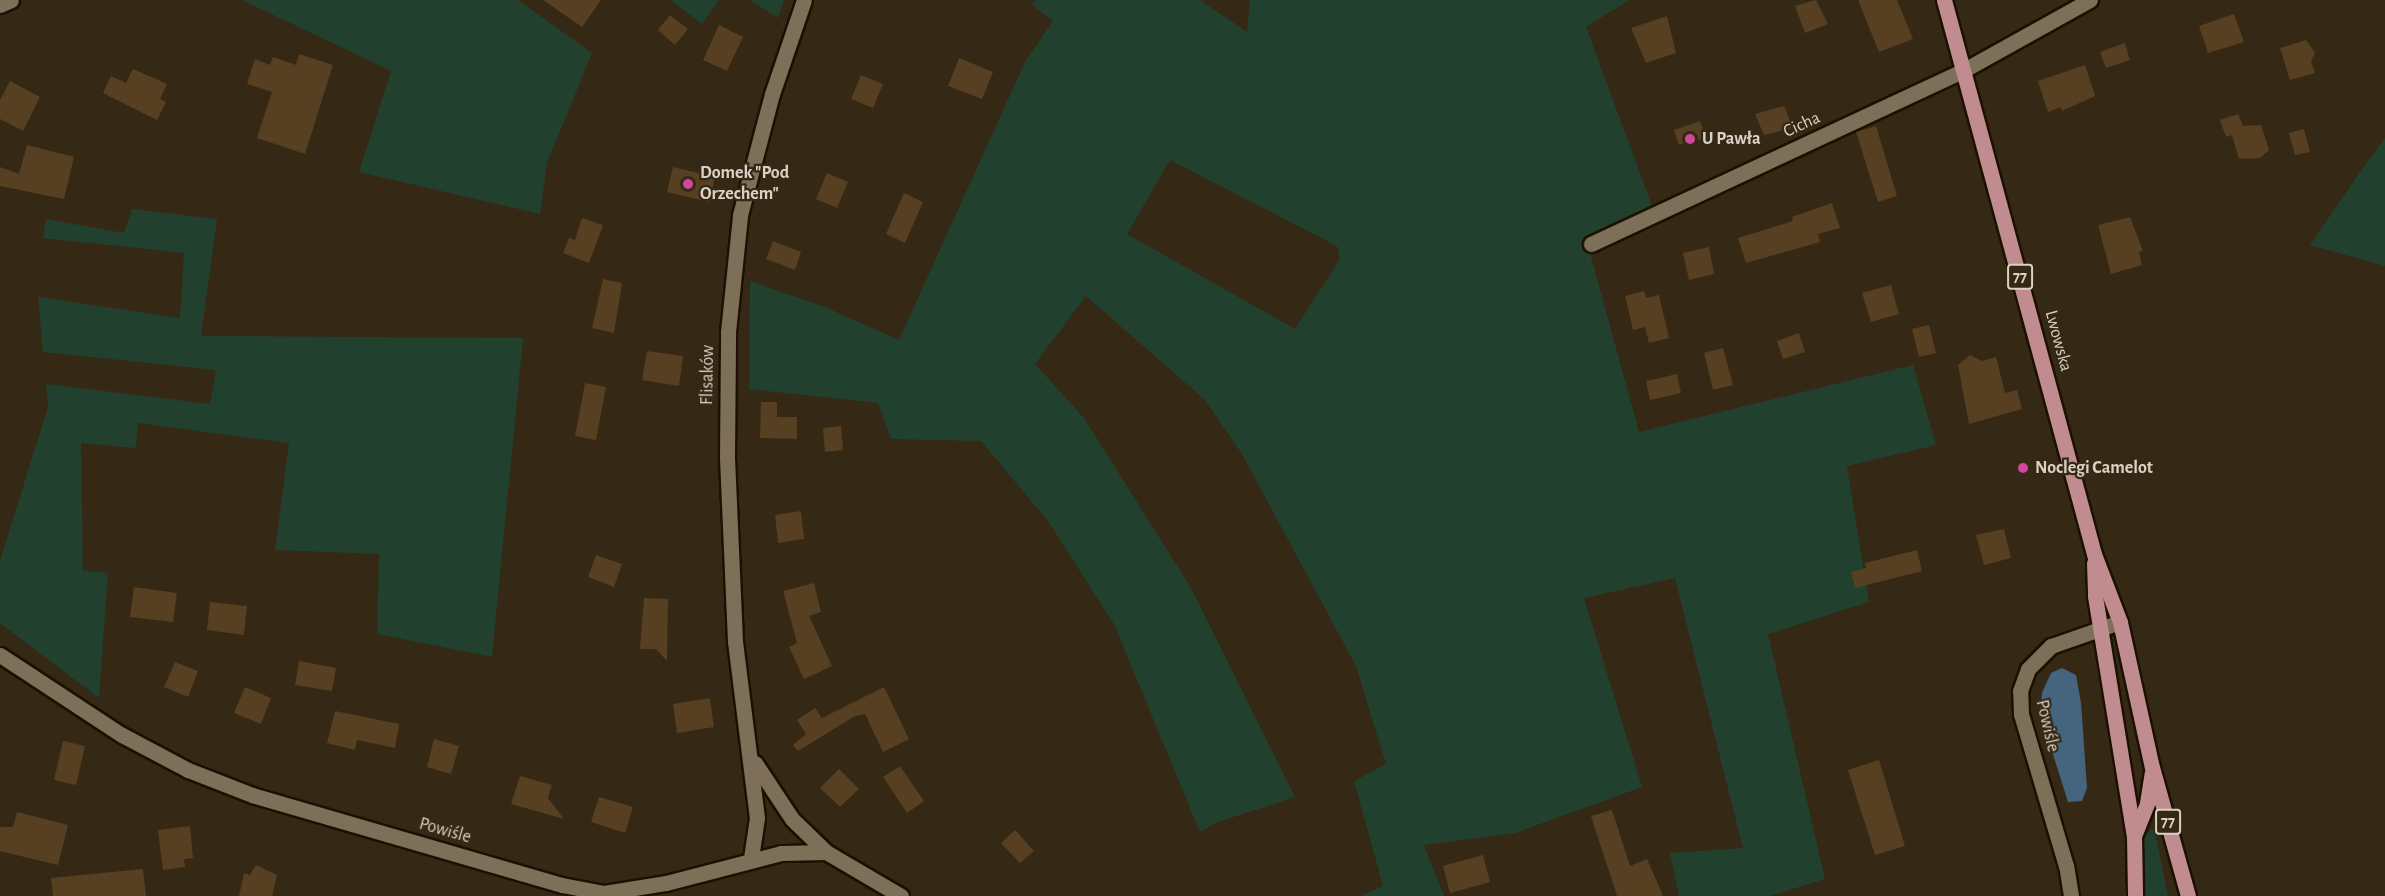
<!DOCTYPE html>
<meta charset="utf-8">
<style>
body{margin:0}
#map{position:relative;width:2385px;height:896px;overflow:hidden;background:#352915;font-family:"Alegreya Sans",sans-serif}
div>[style]{position:absolute}
.green>*{inset:0;background:#21412e}
.water>*{inset:0;background:#44657d}
.building>*{inset:0;background:#573f21}
.roads{filter:drop-shadow(2px 0 #1c1101) drop-shadow(-2px 0 #1c1101) drop-shadow(0 2px #1c1101) drop-shadow(0 -2px #1c1101)}
.minor>*{height:15px;margin:-7.5px;padding:0 7.5px;transform-origin:7.5px;border-radius:7.5px;background:#7e6f59}
.major>*{height:15px;margin:-7.5px;padding:0 7.5px;transform-origin:7.5px;border-radius:7.5px;background:#c18c8f}
.dots>*{width:16px;height:16px;translate:-50% -50%;box-sizing:border-box;border:3px solid #352915;border-radius:50%}
span{translate:-50% -50%;white-space:nowrap;text-align:center;line-height:1.15;-webkit-text-stroke:4.5px #352915;paint-order:stroke}
.shield-label span{padding:2px 4px;background:#352915;border:2px solid;border-radius:4px;-webkit-text-stroke-width:0}
.shield-label{font-size:16px;color:#dad1c5;font-weight:700}
.street-label{font-size:18px;color:#dad1c5}
.poi-label{font-size:18px;color:#dad1c5;font-weight:700}
.left{translate:0 -50%;text-align:left}
</style>
<div id="map">
<div class="green">
<i style="clip-path:polygon(242px 0,518px 0,592px 53px,547px 163px,540px 214px,359px 172px,391px 71px)"></i>
<i style="clip-path:polygon(671px 0,719px 0,702px 24px)"></i>
<i style="clip-path:polygon(750px 0,784px 0,778px 18px)"></i>
<i style="clip-path:polygon(evenodd,1036px 0,1200px 0,1247px 32px,1250px 0,1629px 0,1586px 27px,1652px 206px,1593px 233px,1590px 253px,1639px 432px,1913px 365px,1936px 445px,1847px 466px,1869px 602px,1768px 634px,1825px 879px,1770px 896px,1679px 896px,1670px 853px,1743px 848px,1675px 578px,1584px 598px,1642px 787px,1515px 833px,1424px 845px,1444px 896px,1361px 896px,1383px 886px,1354px 781px,1386px 764px,1356px 666px,1242px 454px,1205px 400px,1086px 296px,1035px 364px,1084px 418px,1191px 588px,1295px 797px,1215px 823px,1200px 832px,1114px 624px,1048px 521px,981px 441px,891px 439px,878px 403px,749px 389px,750px 281px,825px 307px,899px 340px,1025px 62px,1053px 21px,1032px 5px,1036px 0,1170px 160px,1337px 246px,1340px 259px,1295px 329px,1127px 234px,1170px 160px)"></i>
<i style="clip-path:polygon(2385px 138px,2385px 266px,2310px 245px,2356px 178px)"></i>
<i style="clip-path:polygon(132px 209px,217px 219px,201px 336px,523px 338px,492px 657px,377px 634px,379px 554px,275px 550px,289px 443px,138px 423px,136px 448px,81px 443px,83px 571px,108px 573px,99px 698px,0 623px,0 561px,48px 407px,46px 384px,210px 404px,216px 370px,43px 352px,38px 297px,180px 318px,184px 253px,43px 238px,46px 219px,124px 233px)"></i>
<i style="clip-path:polygon(2152px 828px,2156px 837px,2168px 896px,2146px 896px,2144px 837px)"></i>
</div>
<div class="water">
<i style="clip-path:polygon(2062px 668px,2076px 675px,2081px 703px,2087px 788px,2082px 801px,2068px 802px,2040px 713px,2042px 693px,2051px 673px)"></i>
</div>
<div class="building">
<i style="clip-path:polygon(543px 0,601px 0,582px 27px)"></i>
<i style="clip-path:polygon(1816px 0,1828px 24px,1805px 33px,1795px 6px)"></i>
<i style="clip-path:polygon(1858px 0,1897px 0,1913px 39px,1879px 52px)"></i>
<i style="clip-path:polygon(2234px 14px,2244px 42px,2208px 53px,2199px 26px)"></i>
<i style="clip-path:polygon(670px 15px,688px 29px,675px 45px,658px 30px)"></i>
<i style="clip-path:polygon(1667px 16px,1676px 53px,1646px 63px,1631px 28px)"></i>
<i style="clip-path:polygon(719px 25px,743px 37px,727px 71px,703px 60px)"></i>
<i style="clip-path:polygon(2306px 40px,2315px 53px,2311px 61px,2315px 73px,2290px 80px,2280px 48px)"></i>
<i style="clip-path:polygon(2125px 43px,2130px 60px,2106px 68px,2100px 52px)"></i>
<i style="clip-path:polygon(299px 54px,333px 65px,305px 154px,257px 138px,272px 92px,247px 84px,255px 59px,270px 65px,273px 57px,296px 65px)"></i>
<i style="clip-path:polygon(959px 58px,993px 72px,982px 99px,948px 86px)"></i>
<i style="clip-path:polygon(2085px 65px,2095px 96px,2062px 111px,2061px 107px,2048px 112px,2038px 81px)"></i>
<i style="clip-path:polygon(133px 69px,167px 84px,160px 99px,166px 102px,157px 120px,103px 93px,111px 76px,126px 83px)"></i>
<i style="clip-path:polygon(861px 75px,883px 84px,873px 108px,851px 99px)"></i>
<i style="clip-path:polygon(10px 81px,40px 97px,23px 131px,0 119px,0 100px)"></i>
<i style="clip-path:polygon(1784px 106px,1793px 128px,1764px 135px,1755px 114px)"></i>
<i style="clip-path:polygon(2238px 114px,2243px 126px,2261px 125px,2269px 150px,2260px 158px,2239px 159px,2232px 135px,2226px 137px,2220px 120px)"></i>
<i style="clip-path:polygon(1700px 121px,1706px 138px,1679px 145px,1674px 130px)"></i>
<i style="clip-path:polygon(1876px 126px,1897px 196px,1878px 202px,1856px 132px)"></i>
<i style="clip-path:polygon(2304px 129px,2310px 152px,2295px 155px,2289px 133px)"></i>
<i style="clip-path:polygon(27px 145px,74px 157px,64px 199px,0 186px,0 167px,19px 174px)"></i>
<i style="clip-path:polygon(673px 167px,715px 177px,709px 202px,667px 192px)"></i>
<i style="clip-path:polygon(827px 173px,848px 182px,837px 208px,816px 199px)"></i>
<i style="clip-path:polygon(904px 193px,923px 202px,905px 243px,886px 234px)"></i>
<i style="clip-path:polygon(1832px 203px,1840px 228px,1818px 234px,1820px 242px,1746px 263px,1738px 238px,1793px 221px,1792px 217px)"></i>
<i style="clip-path:polygon(2130px 217px,2143px 251px,2139px 252px,2142px 265px,2111px 274px,2098px 225px)"></i>
<i style="clip-path:polygon(582px 218px,603px 225px,589px 263px,563px 253px,569px 238px,575px 240px)"></i>
<i style="clip-path:polygon(773px 241px,801px 252px,795px 270px,766px 259px)"></i>
<i style="clip-path:polygon(1709px 247px,1714px 274px,1689px 280px,1683px 253px)"></i>
<i style="clip-path:polygon(603px 279px,622px 283px,614px 333px,592px 328px)"></i>
<i style="clip-path:polygon(1891px 285px,1899px 314px,1871px 322px,1862px 293px)"></i>
<i style="clip-path:polygon(1644px 291px,1646px 298px,1659px 295px,1669px 338px,1649px 343px,1645px 327px,1633px 330px,1625px 296px)"></i>
<i style="clip-path:polygon(1929px 325px,1936px 353px,1919px 357px,1912px 329px)"></i>
<i style="clip-path:polygon(1799px 333px,1805px 352px,1783px 359px,1777px 341px)"></i>
<i style="clip-path:polygon(1723px 348px,1733px 385px,1713px 390px,1704px 353px)"></i>
<i style="clip-path:polygon(647px 351px,683px 356px,679px 386px,642px 380px)"></i>
<i style="clip-path:polygon(1970px 355px,1982px 361px,1996px 357px,2005px 393px,2017px 390px,2022px 409px,1969px 424px,1958px 365px)"></i>
<i style="clip-path:polygon(1677px 374px,1681px 393px,1650px 400px,1646px 381px)"></i>
<i style="clip-path:polygon(585px 383px,606px 387px,596px 440px,575px 436px)"></i>
<i style="clip-path:polygon(761px 402px,777px 402px,777px 417px,797px 417px,797px 439px,760px 438px)"></i>
<i style="clip-path:polygon(841px 426px,843px 450px,825px 452px,823px 428px)"></i>
<i style="clip-path:polygon(801px 511px,804px 539px,778px 543px,775px 515px)"></i>
<i style="clip-path:polygon(2004px 529px,2011px 558px,1984px 565px,1976px 535px)"></i>
<i style="clip-path:polygon(1917px 550px,1922px 571px,1855px 588px,1851px 572px,1866px 568px,1865px 563px)"></i>
<i style="clip-path:polygon(596px 555px,622px 564px,614px 587px,588px 577px)"></i>
<i style="clip-path:polygon(814px 583px,821px 612px,809px 616px,832px 666px,804px 679px,789px 647px,797px 643px,783px 591px)"></i>
<i style="clip-path:polygon(134px 587px,177px 593px,173px 622px,130px 617px)"></i>
<i style="clip-path:polygon(644px 598px,668px 599px,667px 661px,656px 649px,640px 649px)"></i>
<i style="clip-path:polygon(210px 602px,247px 606px,244px 635px,207px 630px)"></i>
<i style="clip-path:polygon(299px 661px,336px 668px,332px 691px,295px 685px)"></i>
<i style="clip-path:polygon(175px 662px,198px 671px,188px 697px,164px 687px)"></i>
<i style="clip-path:polygon(245px 687px,271px 698px,261px 724px,234px 713px)"></i>
<i style="clip-path:polygon(884px 687px,909px 739px,883px 752px,865px 714px,855px 716px,798px 751px,793px 745px,806px 734px,797px 720px,815px 708px,822px 718px)"></i>
<i style="clip-path:polygon(710px 698px,714px 727px,677px 733px,673px 704px)"></i>
<i style="clip-path:polygon(335px 711px,399px 724px,395px 748px,357px 740px,355px 750px,327px 743px)"></i>
<i style="clip-path:polygon(434px 739px,459px 746px,451px 774px,427px 767px)"></i>
<i style="clip-path:polygon(63px 741px,85px 746px,76px 785px,54px 780px)"></i>
<i style="clip-path:polygon(1879px 760px,1905px 846px,1875px 855px,1848px 770px)"></i>
<i style="clip-path:polygon(900px 766px,924px 801px,907px 813px,883px 777px)"></i>
<i style="clip-path:polygon(839px 769px,859px 789px,840px 807px,820px 788px)"></i>
<i style="clip-path:polygon(520px 776px,552px 785px,548px 798px,564px 819px,511px 804px)"></i>
<i style="clip-path:polygon(599px 797px,633px 807px,625px 833px,591px 822px)"></i>
<i style="clip-path:polygon(1612px 810px,1630px 866px,1647px 859px,1663px 896px,1617px 896px,1591px 816px)"></i>
<i style="clip-path:polygon(17px 812px,68px 825px,58px 865px,0 851px,0 827px,13px 827px)"></i>
<i style="clip-path:polygon(190px 826px,193px 858px,184px 859px,185px 867px,163px 870px,158px 830px)"></i>
<i style="clip-path:polygon(1015px 830px,1034px 851px,1020px 863px,1001px 843px)"></i>
<i style="clip-path:polygon(1483px 855px,1490px 882px,1450px 893px,1443px 866px)"></i>
<i style="clip-path:polygon(256px 865px,277px 875px,272px 896px,239px 896px,244px 873px,250px 875px)"></i>
<i style="clip-path:polygon(143px 869px,146px 896px,53px 896px,51px 878px)"></i>
</div>
<div class="roads">
<div class="minor">
<i style="left:0;top:5px;width:12px;rotate:-24deg"></i>
<i style="left:1591px;top:244px;width:412px;rotate:-25deg"></i>
<i style="left:1964px;top:70px;width:144px;rotate:-29.1deg"></i>
<i style="left:0;top:655px;width:146px;rotate:33.3deg"></i>
<i style="left:122px;top:735px;width:75px;rotate:27.9deg"></i>
<i style="left:188px;top:770px;width:69px;rotate:21.3deg"></i>
<i style="left:252px;top:795px;width:323px;rotate:16.2deg"></i>
<i style="left:562px;top:885px;width:43px;rotate:10.8deg"></i>
<i style="left:604px;top:893px;width:63px;rotate:-9.2deg"></i>
<i style="left:666px;top:883px;width:119px;rotate:-14.6deg"></i>
<i style="left:781px;top:853px;width:45px;rotate:-1.3deg"></i>
<i style="left:826px;top:852px;width:87px;rotate:30.4deg"></i>
<i style="left:755px;top:763px;width:67px;rotate:56.5deg"></i>
<i style="left:792px;top:819px;width:47px;rotate:44.1deg"></i>
<i style="left:751px;top:858px;width:40px;rotate:-81.5deg"></i>
<i style="left:757px;top:818px;width:178px;rotate:-97.1deg"></i>
<i style="left:735px;top:641px;width:184px;rotate:-92.5deg"></i>
<i style="left:727px;top:457px;width:125px;rotate:-89.5deg"></i>
<i style="left:728px;top:332px;width:118px;rotate:-84.1deg"></i>
<i style="left:740px;top:215px;width:125px;rotate:-75.2deg"></i>
<i style="left:772px;top:94px;width:99px;rotate:-71.2deg"></i>
<i style="left:2071px;top:896px;width:30px;rotate:-99deg"></i>
<i style="left:2066px;top:866px;width:159px;rotate:-106.5deg"></i>
<i style="left:2021px;top:714px;width:23px;rotate:-92deg"></i>
<i style="left:2020px;top:691px;width:23px;rotate:-70deg"></i>
<i style="left:2028px;top:669px;width:33px;rotate:-45deg"></i>
<i style="left:2051px;top:646px;width:73px;rotate:-19.2deg"></i>
</div>
<div class="major">
<i style="left:1944px;top:0;width:574px;rotate:74.85deg"></i>
<i style="left:2094px;top:554px;width:73px;rotate:69.1deg"></i>
<i style="left:2120px;top:622px;width:148px;rotate:77.6deg"></i>
<i style="left:2152px;top:767px;width:134px;rotate:74.4deg"></i>
<i style="left:2094px;top:563px;width:33px;rotate:88deg"></i>
<i style="left:2095px;top:596px;width:243px;rotate:80.8deg"></i>
<i style="left:2134px;top:836px;width:60px;rotate:89deg"></i>
<i style="left:2134px;top:836px;width:35px;rotate:-68deg"></i>
<i style="left:2147px;top:803px;width:30px;rotate:-81deg"></i>
</div>
</div>
<div class="dots">
<i style="left:1690px;top:139px;background:#d1479c"></i>
<i style="left:688px;top:184px;background:#d1479c"></i>
<i style="left:2023px;top:468px;background:#d1479c"></i>
</div>
<div class="shield-label">
<span style="left:2020px;top:277px">77</span>
<span style="left:2168px;top:822px">77</span>
</div>
<div class="street-label">
<span style="left:1802px;top:125px;rotate:-25deg">Cicha</span>
<span style="left:2058px;top:341px;rotate:75deg">Lwowska</span>
<span style="left:708px;top:375px;rotate:-89deg">Flisaków</span>
<span style="left:2047px;top:726px;rotate:77deg">Powiśle</span>
<span style="left:445px;top:831px;rotate:16deg">Powiśle</span>
</div>
<div class="poi-label">
<span class="left" style="left:1702px;top:139px">U Pawła</span>
<span class="left" style="left:700px;top:184px">Domek "Pod<br>Orzechem"</span>
<span class="left" style="left:2035px;top:468px">Noclegi Camelot</span>
</div>
</div>
